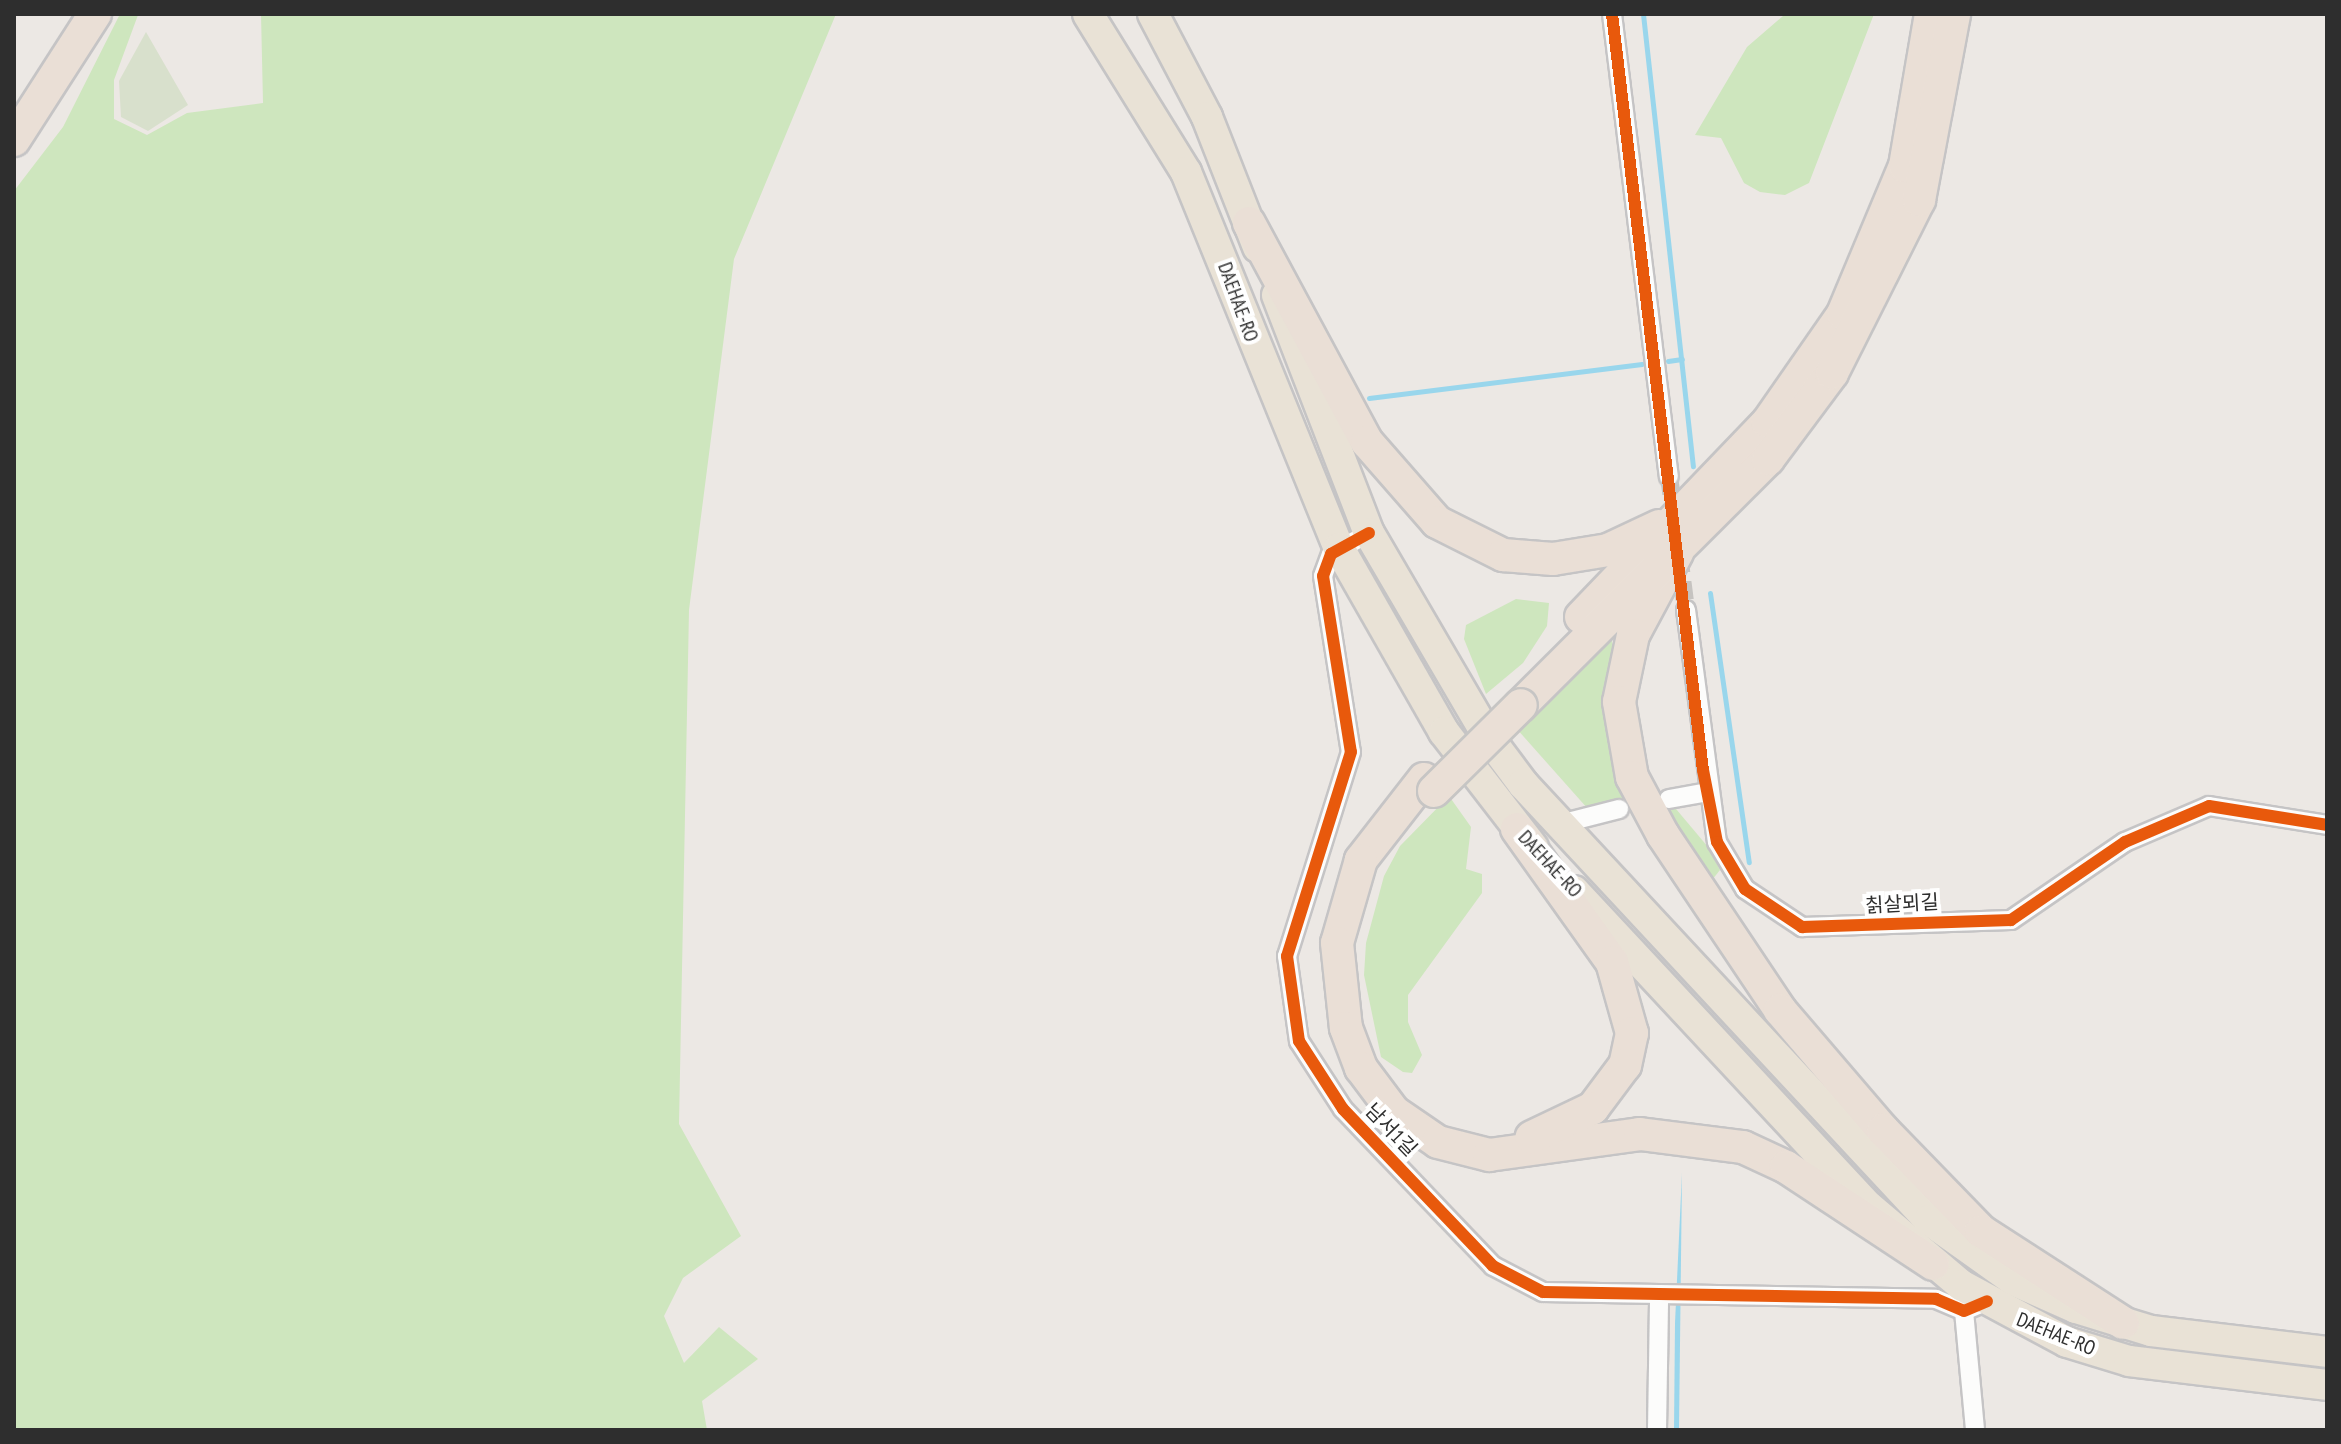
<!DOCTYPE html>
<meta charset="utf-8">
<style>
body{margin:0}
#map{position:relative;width:2341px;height:1444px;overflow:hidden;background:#ece8e4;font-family:"PT Sans Narrow","Noto Sans KR",sans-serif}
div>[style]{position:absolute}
.green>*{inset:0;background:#cee6be}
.cemetery>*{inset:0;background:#d8e0cc}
.water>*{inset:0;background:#99d6ec}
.stream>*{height:5px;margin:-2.5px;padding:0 2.5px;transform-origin:2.5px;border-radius:2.5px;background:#99d6ec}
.minor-tunnel>*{height:18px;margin-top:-9px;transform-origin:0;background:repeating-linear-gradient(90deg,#c6c3c0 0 18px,transparent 0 27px)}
.roads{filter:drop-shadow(2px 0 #c5c4c5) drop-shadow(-2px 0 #c5c4c5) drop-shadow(0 2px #c5c4c5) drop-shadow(0 -2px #c5c4c5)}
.minor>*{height:18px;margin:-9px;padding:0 9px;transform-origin:9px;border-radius:9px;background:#fcfcfb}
.trunk>*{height:30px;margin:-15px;padding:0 15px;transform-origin:15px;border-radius:15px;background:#e9e2d6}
.motorway>*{height:32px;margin:-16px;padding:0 16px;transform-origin:16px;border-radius:16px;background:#eadfd6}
.bridges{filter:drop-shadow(2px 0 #c6c5c4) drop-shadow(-2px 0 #c6c5c4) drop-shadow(0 2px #c6c5c4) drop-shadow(0 -2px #c6c5c4)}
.motorway-bridge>*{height:32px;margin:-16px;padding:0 16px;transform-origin:16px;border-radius:16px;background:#eadfd6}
.cycleway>*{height:12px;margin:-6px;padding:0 6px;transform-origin:6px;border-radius:6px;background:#e8590c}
span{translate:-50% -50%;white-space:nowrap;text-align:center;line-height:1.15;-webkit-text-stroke:8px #fff;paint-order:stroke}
.street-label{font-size:20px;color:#2e2e2e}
.frame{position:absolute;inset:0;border:16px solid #2e2e2e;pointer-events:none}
</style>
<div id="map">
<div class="green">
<i style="clip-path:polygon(120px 14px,138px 15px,114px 80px,114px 119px,147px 135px,187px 113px,263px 103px,261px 14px,836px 14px,734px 259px,689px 610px,679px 1124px,741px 1236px,683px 1278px,664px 1316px,684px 1363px,719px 1327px,758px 1359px,702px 1401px,707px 1430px,14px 1430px,14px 191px,63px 127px)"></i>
<i style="clip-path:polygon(1874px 14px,1809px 183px,1785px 195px,1760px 192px,1744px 183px,1721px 138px,1695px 135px,1747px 47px,1783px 16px)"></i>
<i style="clip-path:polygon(1516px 599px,1549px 603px,1547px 626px,1523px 663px,1486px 694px,1464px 639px,1466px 625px)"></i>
<i style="clip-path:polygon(1612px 640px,1630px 801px,1588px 809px,1516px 728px)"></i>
<i style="clip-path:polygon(1449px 796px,1471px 827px,1466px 869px,1482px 874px,1482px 893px,1408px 995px,1408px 1022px,1422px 1055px,1412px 1073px,1403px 1072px,1381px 1057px,1364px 975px,1366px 943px,1384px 876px,1400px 846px)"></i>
<i style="clip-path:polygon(1671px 803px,1708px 847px,1720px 870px,1712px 880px,1658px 807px)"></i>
</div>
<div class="cemetery">
<i style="clip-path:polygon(146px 32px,188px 105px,148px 131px,121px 117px,119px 81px)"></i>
</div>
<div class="water">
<i style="clip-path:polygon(1682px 1173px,1679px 1430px,1674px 1430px,1675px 1323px)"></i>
</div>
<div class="stream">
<i style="left:1643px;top:14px;width:455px;rotate:83.7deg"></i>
<i style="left:1668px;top:361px;width:14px;rotate:-8deg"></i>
<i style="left:1369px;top:398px;width:275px;rotate:-7.1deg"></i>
<i style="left:1710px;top:593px;width:272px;rotate:81.8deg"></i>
</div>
<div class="minor-tunnel">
<i style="left:1669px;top:476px;width:45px;rotate:82.4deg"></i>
<i style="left:1679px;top:555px;width:55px;rotate:82.7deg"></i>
</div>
<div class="roads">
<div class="minor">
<i style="left:1612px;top:14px;width:466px;rotate:83deg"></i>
<i style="left:1369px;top:533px;width:43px;rotate:151.1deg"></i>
<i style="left:1331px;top:554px;width:23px;rotate:110deg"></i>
<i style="left:1323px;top:576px;width:178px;rotate:81deg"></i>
<i style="left:1351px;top:752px;width:214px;rotate:107.4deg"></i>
<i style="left:1287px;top:956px;width:86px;rotate:82deg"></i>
<i style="left:1299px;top:1041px;width:81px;rotate:57.1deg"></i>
<i style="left:1343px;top:1109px;width:217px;rotate:46.3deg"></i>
<i style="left:1493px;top:1266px;width:56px;rotate:27.5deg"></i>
<i style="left:1543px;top:1292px;width:393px;rotate:1deg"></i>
<i style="left:1936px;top:1299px;width:30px;rotate:23deg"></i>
<i style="left:1964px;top:1311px;width:25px;rotate:-23deg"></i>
<i style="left:1686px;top:610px;width:234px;rotate:82.4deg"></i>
<i style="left:1717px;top:842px;width:55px;rotate:59.2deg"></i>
<i style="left:1745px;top:889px;width:69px;rotate:33.7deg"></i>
<i style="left:1802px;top:927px;width:209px;rotate:-1.9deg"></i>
<i style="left:2011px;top:920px;width:138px;rotate:-34.4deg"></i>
<i style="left:2125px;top:842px;width:91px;rotate:-23.2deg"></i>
<i style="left:2209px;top:806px;width:120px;rotate:9.1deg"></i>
<i style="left:1669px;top:799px;width:39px;rotate:-10deg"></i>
<i style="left:1560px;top:824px;width:61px;rotate:-14.3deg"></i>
<i style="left:1964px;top:1311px;width:120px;rotate:84.7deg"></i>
<i style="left:1657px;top:1430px;width:131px;rotate:-89.1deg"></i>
</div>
<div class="trunk">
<i style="left:1088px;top:14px;width:186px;rotate:58.2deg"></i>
<i style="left:1186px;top:172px;width:406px;rotate:67.9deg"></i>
<i style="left:1339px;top:548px;width:212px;rotate:60.3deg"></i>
<i style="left:1444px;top:732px;width:145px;rotate:52.3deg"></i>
<i style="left:1153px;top:14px;width:116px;rotate:62.3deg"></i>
<i style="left:1207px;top:117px;width:140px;rotate:68.6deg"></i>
<i style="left:1277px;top:295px;width:255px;rotate:68.9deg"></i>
<i style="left:1369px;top:533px;width:236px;rotate:59.7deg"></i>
<i style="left:1488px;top:737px;width:59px;rotate:53.3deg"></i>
<i style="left:1523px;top:784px;width:596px;rotate:47.04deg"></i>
<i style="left:1929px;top:1220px;width:103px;rotate:35.5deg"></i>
<i style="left:2013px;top:1280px;width:69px;rotate:24deg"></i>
<i style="left:2076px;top:1308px;width:78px;rotate:17deg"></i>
<i style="left:2151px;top:1331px;width:177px;rotate:6.8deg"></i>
<i style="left:1574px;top:891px;width:432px;rotate:47deg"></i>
<i style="left:1869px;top:1207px;width:121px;rotate:40.3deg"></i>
<i style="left:1961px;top:1285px;width:120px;rotate:28.3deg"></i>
<i style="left:2067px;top:1342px;width:65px;rotate:17deg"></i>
<i style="left:2129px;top:1361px;width:199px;rotate:6.9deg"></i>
</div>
<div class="motorway">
<i style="left:14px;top:140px;width:150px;rotate:-57.3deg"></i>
<i style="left:1249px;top:223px;width:249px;rotate:61.7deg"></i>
<i style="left:1367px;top:442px;width:106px;rotate:48.8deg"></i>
<i style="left:1437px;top:522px;width:74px;rotate:26.6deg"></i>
<i style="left:1503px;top:555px;width:50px;rotate:4.6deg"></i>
<i style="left:1553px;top:559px;width:56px;rotate:-9.3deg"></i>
<i style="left:1608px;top:550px;width:56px;rotate:-25.2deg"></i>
<i style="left:1677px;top:553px;width:93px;rotate:118.2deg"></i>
<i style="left:1633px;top:635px;width:68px;rotate:101.8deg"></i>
<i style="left:1619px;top:702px;width:76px;rotate:80.2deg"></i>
<i style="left:1632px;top:777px;width:66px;rotate:61.9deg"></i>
<i style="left:1663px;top:835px;width:211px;rotate:56.2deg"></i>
<i style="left:1780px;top:1010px;width:158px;rotate:49.4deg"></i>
<i style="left:1883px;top:1130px;width:141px;rotate:45.9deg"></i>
<i style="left:1981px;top:1231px;width:169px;rotate:32.9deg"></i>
<i style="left:1581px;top:617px;width:270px;rotate:-46.2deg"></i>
<i style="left:1768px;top:422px;width:131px;rotate:-55.2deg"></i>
<i style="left:1843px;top:314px;width:160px;rotate:-67.3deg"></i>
<i style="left:1905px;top:166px;width:154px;rotate:-80.3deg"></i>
<i style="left:1521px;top:705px;width:349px;rotate:-44.9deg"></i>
<i style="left:1768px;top:459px;width:107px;rotate:-53.3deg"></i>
<i style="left:1832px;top:373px;width:194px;rotate:-63.3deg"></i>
<i style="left:1919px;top:200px;width:189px;rotate:-79.3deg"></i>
<i style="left:1424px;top:779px;width:103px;rotate:127.9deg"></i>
<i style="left:1361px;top:860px;width:86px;rotate:106.1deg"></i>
<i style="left:1337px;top:943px;width:85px;rotate:84deg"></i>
<i style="left:1346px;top:1028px;width:43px;rotate:69.4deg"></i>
<i style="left:1361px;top:1068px;width:55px;rotate:53.1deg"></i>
<i style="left:1394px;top:1112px;width:53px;rotate:34.3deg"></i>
<i style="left:1438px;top:1142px;width:53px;rotate:14.3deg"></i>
<i style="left:1489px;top:1155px;width:152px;rotate:-7.9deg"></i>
<i style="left:1640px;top:1134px;width:104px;rotate:7.2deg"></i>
<i style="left:1743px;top:1147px;width:47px;rotate:24.9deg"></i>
<i style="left:1786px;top:1167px;width:176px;rotate:33.4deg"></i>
<i style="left:1517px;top:829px;width:163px;rotate:54.5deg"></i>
<i style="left:1612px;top:962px;width:74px;rotate:74.3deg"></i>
<i style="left:1632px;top:1033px;width:33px;rotate:102deg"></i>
<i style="left:1625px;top:1065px;width:54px;rotate:126.7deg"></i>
<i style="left:1593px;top:1108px;width:68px;rotate:154.6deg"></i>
</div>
</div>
<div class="bridges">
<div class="motorway-bridge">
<i style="left:1434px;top:791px;width:122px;rotate:-44.7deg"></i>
</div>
</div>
<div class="cycleway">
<i style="left:1612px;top:14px;width:761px;rotate:83.14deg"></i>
<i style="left:1703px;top:770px;width:73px;rotate:79deg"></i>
<i style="left:1717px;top:842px;width:55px;rotate:59.2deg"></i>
<i style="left:1745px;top:889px;width:69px;rotate:33.7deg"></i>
<i style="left:1802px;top:927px;width:209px;rotate:-1.9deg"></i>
<i style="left:2011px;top:920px;width:138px;rotate:-34.4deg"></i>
<i style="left:2125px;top:842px;width:91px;rotate:-23.2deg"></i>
<i style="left:2209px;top:806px;width:120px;rotate:9.1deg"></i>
<i style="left:1369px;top:533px;width:43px;rotate:151.1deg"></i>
<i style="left:1331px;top:554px;width:23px;rotate:110deg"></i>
<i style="left:1323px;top:576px;width:178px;rotate:81deg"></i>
<i style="left:1351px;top:752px;width:214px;rotate:107.4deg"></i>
<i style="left:1287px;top:956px;width:86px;rotate:82deg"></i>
<i style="left:1299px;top:1041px;width:81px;rotate:57.1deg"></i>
<i style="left:1343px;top:1109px;width:217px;rotate:46.3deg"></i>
<i style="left:1493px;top:1266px;width:56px;rotate:27.5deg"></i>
<i style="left:1543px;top:1292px;width:393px;rotate:1deg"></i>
<i style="left:1936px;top:1299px;width:30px;rotate:23deg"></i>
<i style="left:1964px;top:1311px;width:25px;rotate:-23deg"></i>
</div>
<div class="street-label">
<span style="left:1238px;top:302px;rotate:70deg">DAEHAE-RO</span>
<span style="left:1550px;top:864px;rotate:47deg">DAEHAE-RO</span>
<span style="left:1902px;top:904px;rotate:-3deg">칡살뫼길</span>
<span style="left:1391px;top:1130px;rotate:46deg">남서1길</span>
<span style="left:2056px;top:1334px;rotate:22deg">DAEHAE-RO</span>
</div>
<div class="frame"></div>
</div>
